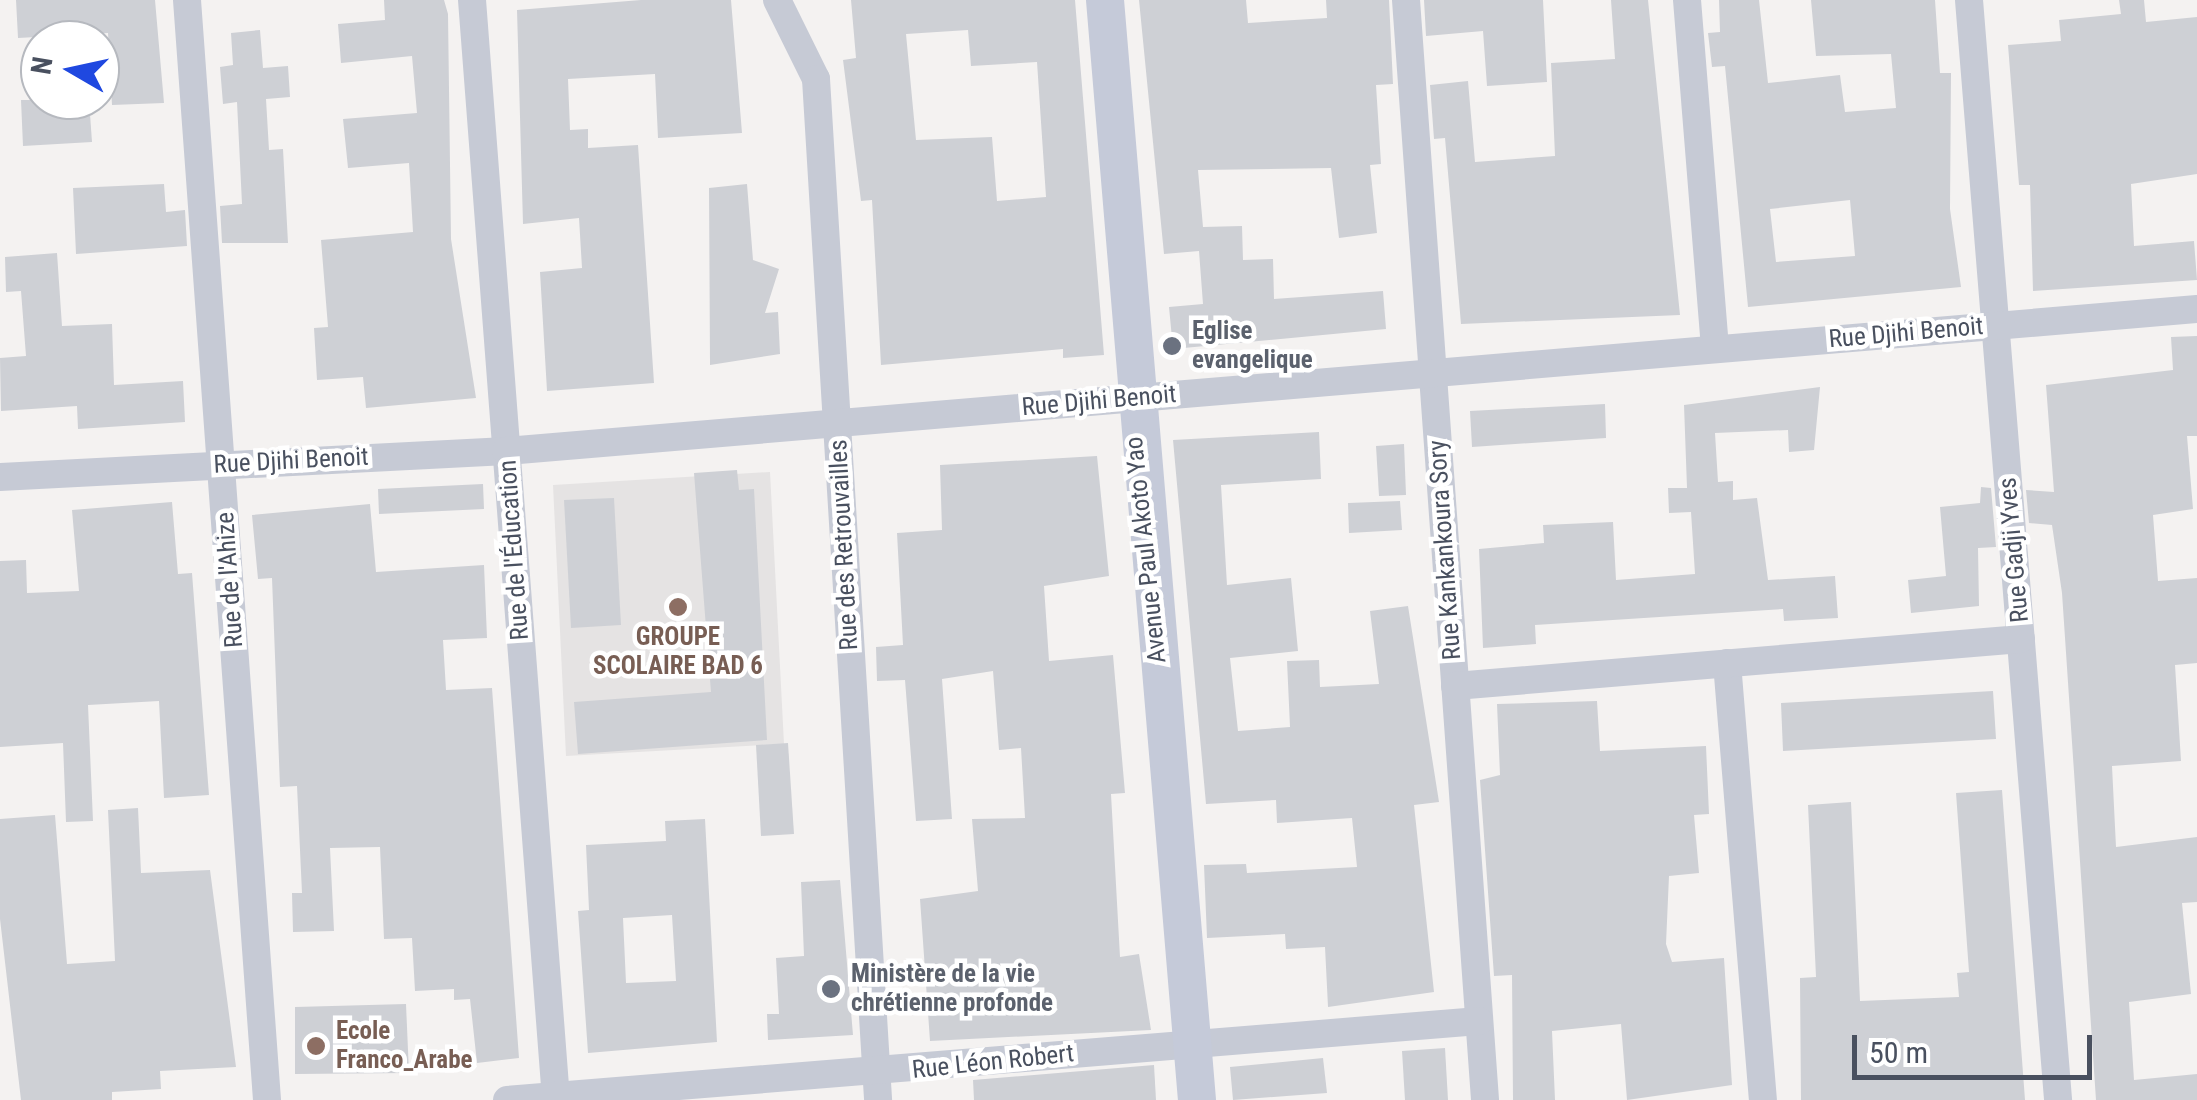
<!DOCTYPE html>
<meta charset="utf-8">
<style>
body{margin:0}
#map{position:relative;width:2197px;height:1100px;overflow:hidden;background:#f4f2f1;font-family:"Roboto Condensed",sans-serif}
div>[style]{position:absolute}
.education>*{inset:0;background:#e5e3e3}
.building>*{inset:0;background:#ced0d5}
.street>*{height:28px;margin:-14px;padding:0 14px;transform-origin:14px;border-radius:14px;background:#c6cad5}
.secondary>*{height:38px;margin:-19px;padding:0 19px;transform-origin:19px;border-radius:19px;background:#c5cad9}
.dots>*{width:28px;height:28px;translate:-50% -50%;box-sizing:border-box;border:5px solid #fff;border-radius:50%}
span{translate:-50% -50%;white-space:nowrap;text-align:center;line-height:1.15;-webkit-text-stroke:9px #fff;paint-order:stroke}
.worship-label{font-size:25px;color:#5b616d;font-weight:700}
.left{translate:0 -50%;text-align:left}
.street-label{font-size:25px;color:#49505f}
.education-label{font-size:25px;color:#785e54;font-weight:700}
.north{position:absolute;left:20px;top:20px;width:100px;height:100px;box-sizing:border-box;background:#fff;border:2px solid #b6b9bf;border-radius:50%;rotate:279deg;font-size:28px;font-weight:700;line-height:40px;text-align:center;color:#49505f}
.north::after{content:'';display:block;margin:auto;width:35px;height:45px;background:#1f48e0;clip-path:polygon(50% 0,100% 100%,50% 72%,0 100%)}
.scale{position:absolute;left:1852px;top:1035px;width:240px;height:45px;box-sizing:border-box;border:5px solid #49505f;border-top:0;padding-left:12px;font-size:30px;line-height:35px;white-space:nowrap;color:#49505f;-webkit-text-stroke:8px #fff;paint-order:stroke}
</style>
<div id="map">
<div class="education">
<i style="clip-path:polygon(770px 472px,784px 744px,566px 756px,553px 485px)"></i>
</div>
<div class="building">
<i style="clip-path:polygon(16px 0,155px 0,164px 103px,112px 105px,108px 33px,18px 38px)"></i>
<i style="clip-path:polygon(384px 0,444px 0,448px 14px,451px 239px,476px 398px,366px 408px,363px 377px,317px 380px,314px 328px,328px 327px,321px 240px,413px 232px,409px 163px,348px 168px,343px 119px,417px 113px,412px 56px,341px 63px,338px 24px,385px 20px)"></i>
<i style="clip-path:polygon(641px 0,731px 0,742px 133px,658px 138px,655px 74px,568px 79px,570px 130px,588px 129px,588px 148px,638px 145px,654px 383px,547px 391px,540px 272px,582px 268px,579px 218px,523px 224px,517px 10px)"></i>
<i style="clip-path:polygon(evenodd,851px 0,1075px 0,1104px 355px,1063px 358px,1063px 349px,881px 365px,872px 200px,861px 201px,843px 60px,856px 58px,851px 0,968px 30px,971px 66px,1037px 62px,1046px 197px,997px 201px,992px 137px,916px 140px,906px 34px,968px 30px)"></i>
<i style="clip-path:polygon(1139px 0,1246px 0,1248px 23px,1327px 18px,1326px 0,1389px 0,1393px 84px,1376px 85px,1381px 164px,1370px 165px,1377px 233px,1339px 238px,1331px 168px,1198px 170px,1203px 227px,1242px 226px,1243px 260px,1273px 259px,1274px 299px,1383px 291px,1386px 329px,1173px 349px,1169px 307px,1203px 304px,1199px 251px,1164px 254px)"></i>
<i style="clip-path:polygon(1424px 0,1543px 0,1547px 82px,1487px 86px,1483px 31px,1426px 36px)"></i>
<i style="clip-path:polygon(1611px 0,1648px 0,1680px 315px,1461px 324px,1445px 138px,1434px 139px,1430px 85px,1468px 81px,1475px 162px,1555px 156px,1551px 63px,1615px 59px)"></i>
<i style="clip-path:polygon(evenodd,1719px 0,1759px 0,1768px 83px,1840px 75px,1845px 112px,1896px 108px,1891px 54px,1816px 56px,1811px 0,1935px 0,1940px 73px,1951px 73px,1950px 209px,1961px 287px,1748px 307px,1725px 66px,1712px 67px,1708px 33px,1720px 32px,1719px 0,1850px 200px,1855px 256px,1776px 262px,1770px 209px,1850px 200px)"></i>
<i style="clip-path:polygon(2119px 0,2144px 0,2146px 22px,2197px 17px,2197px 174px,2131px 184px,2134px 246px,2194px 241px,2197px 280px,2033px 291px,2030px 185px,2019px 185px,2008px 45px,2061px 41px,2059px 20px,2121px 14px)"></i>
<i style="clip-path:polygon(260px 30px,263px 68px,288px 66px,290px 97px,266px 99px,269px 150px,283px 149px,288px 243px,222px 243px,220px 206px,242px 204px,237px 102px,223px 104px,220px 67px,233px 65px,231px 33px)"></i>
<i style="clip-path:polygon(21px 100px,89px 100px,92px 142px,23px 146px)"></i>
<i style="clip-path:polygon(164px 184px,166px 212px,185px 210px,187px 246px,76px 254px,73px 188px)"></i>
<i style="clip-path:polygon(747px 184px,753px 260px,779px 269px,765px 313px,778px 312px,780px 354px,710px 365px,709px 188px)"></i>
<i style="clip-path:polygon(57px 253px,62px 326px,112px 324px,114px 385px,183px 381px,185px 422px,78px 429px,77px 406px,1px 411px,0 358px,26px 356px,21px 291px,6px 292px,5px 257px)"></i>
<i style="clip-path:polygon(2197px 336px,2197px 436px,2187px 436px,2193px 509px,2153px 515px,2158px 581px,2197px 578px,2197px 663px,2175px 665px,2181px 761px,2112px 766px,2116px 847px,2197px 837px,2197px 902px,2182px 903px,2191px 994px,2129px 1002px,2134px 1080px,2197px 1074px,2197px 1100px,2096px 1100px,2062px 593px,2052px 525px,2029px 523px,2026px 490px,2054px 492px,2046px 385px,2173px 370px,2171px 337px)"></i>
<i style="clip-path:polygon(1820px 387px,1814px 450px,1789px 452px,1788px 430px,1715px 433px,1718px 482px,1733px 481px,1733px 500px,1757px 498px,1768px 580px,1835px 576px,1838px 618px,1784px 621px,1783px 609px,1535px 625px,1536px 644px,1483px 648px,1479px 549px,1544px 543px,1543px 525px,1613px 522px,1616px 580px,1695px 574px,1691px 512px,1669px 513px,1668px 488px,1687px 488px,1684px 405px)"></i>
<i style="clip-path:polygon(1605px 404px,1606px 438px,1472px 447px,1470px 411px)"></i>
<i style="clip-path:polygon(1319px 432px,1321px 479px,1221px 485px,1227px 585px,1291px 578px,1298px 651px,1230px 658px,1238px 731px,1290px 727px,1287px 661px,1319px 660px,1320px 687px,1379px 684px,1370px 611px,1408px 606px,1439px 802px,1414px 805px,1434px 992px,1328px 1007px,1325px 947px,1286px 949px,1285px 934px,1207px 938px,1204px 865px,1246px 864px,1247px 873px,1357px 867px,1352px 818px,1277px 823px,1276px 800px,1206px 804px,1173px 440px)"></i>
<i style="clip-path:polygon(1404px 444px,1406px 495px,1379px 496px,1376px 446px)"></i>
<i style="clip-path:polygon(1097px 456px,1109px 576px,1044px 586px,1049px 661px,1113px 655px,1125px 793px,1111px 794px,1120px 957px,1139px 954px,1151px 1030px,930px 1041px,920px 899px,978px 891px,972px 819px,1025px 818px,1021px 748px,999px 750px,993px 671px,942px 679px,952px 819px,916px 821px,905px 680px,877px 681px,876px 647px,903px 645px,897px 533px,942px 530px,940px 465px)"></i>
<i style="clip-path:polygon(737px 470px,739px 490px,754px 489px,767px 740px,578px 754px,574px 702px,711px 692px,694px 473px)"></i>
<i style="clip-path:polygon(483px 484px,484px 509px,379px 514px,378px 489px)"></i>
<i style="clip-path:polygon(1981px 487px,1991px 488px,1996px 547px,1978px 548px,1979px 606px,1911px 613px,1908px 580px,1946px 576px,1940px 507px,1980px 503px)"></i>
<i style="clip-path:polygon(614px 498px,621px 625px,571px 628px,564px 500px)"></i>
<i style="clip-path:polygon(1400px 501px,1402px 530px,1349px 533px,1348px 503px)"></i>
<i style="clip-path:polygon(172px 502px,178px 574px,192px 573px,209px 795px,164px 798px,159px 701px,88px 705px,93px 821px,66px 822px,63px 743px,0 747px,0 561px,26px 560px,27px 593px,79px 591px,72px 510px)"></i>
<i style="clip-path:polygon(370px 504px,376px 572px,484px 565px,487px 638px,443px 640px,446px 690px,492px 688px,519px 1058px,477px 1063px,470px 999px,454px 1000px,454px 989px,415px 991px,412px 938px,384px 939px,380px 847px,330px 848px,334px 931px,293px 932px,292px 893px,302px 893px,297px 786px,280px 787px,272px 578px,258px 579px,252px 515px)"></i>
<i style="clip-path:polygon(1993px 691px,1996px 739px,1783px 751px,1781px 703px)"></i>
<i style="clip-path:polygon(1597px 701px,1600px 751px,1706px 746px,1709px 814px,1694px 815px,1699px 873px,1669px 876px,1666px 944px,1672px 962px,1724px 958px,1732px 1085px,1627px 1100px,1621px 1024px,1552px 1031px,1555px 1100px,1513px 1100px,1512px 975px,1494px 976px,1480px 780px,1500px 775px,1497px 704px)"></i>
<i style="clip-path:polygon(788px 743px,794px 834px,761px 836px,756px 745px)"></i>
<i style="clip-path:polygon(2002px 790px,2025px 1100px,1801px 1100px,1800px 978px,1816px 977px,1808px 805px,1851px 802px,1860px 1001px,1959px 997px,1957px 973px,1969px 972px,1956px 793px)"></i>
<i style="clip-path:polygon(138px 808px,141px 873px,210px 870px,236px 1067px,160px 1071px,161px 1089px,112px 1092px,112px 1100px,21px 1100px,0 919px,0 819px,55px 815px,67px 964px,115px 961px,108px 810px)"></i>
<i style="clip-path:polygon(evenodd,705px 819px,717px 1042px,588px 1053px,578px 911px,589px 910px,586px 845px,666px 841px,665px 821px,705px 819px,672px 915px,676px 981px,626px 983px,623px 918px,672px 915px)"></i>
<i style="clip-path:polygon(840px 880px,853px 1035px,768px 1040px,767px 1014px,779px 1014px,776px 958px,804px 956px,801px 882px)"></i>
<i style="clip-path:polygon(406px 1004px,409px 1073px,295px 1074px,295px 1007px)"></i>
<i style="clip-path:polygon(1445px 1048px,1448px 1100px,1405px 1100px,1402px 1051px)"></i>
<i style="clip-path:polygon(1323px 1058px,1327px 1093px,1233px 1100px,1230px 1067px)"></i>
<i style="clip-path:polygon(1154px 1065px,1156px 1100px,974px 1100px,973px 1080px)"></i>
</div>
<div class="street">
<i style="left:187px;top:0;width:1103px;rotate:85.84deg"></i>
<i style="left:472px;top:0;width:1103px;rotate:85.63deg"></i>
<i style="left:777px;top:0;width:88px;rotate:63.7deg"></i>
<i style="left:816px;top:79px;width:1023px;rotate:86.52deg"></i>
<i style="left:1406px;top:0;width:1103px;rotate:85.89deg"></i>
<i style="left:1687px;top:0;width:350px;rotate:85.4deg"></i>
<i style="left:1969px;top:0;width:1104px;rotate:85.37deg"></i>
<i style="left:0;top:477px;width:507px;rotate:-2.94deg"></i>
<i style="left:506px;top:451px;width:1697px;rotate:-4.8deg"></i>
<i style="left:1727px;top:663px;width:438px;rotate:85.3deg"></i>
<i style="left:1455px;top:686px;width:568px;rotate:-4.75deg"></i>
<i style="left:507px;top:1100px;width:975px;rotate:-4.65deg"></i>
</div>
<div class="secondary">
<i style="left:1105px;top:0;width:1104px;rotate:85.22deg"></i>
</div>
<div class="dots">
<i style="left:1172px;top:346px;background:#6b7280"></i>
<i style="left:678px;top:607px;background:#8d6e63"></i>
<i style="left:831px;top:989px;background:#6b7280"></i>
<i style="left:316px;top:1046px;background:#8d6e63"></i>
</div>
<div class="worship-label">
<span class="left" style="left:1192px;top:346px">Eglise<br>evangelique</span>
<span class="left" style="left:851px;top:989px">Ministère de la vie<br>chrétienne profonde</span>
</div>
<div class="street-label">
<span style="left:1906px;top:333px;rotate:-5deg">Rue Djihi Benoit</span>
<span style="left:1099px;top:401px;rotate:-5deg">Rue Djihi Benoit</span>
<span style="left:291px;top:461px;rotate:-3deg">Rue Djihi Benoit</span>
<span style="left:844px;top:545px;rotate:-93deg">Rue des Retrouvailles</span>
<span style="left:514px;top:550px;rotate:-94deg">Rue de l'Éducation</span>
<span style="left:1146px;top:550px;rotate:-96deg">Avenue Paul Akoto Yao</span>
<span style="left:1445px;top:550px;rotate:-94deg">Rue Kankankoura Sory</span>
<span style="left:2014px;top:550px;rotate:-95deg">Rue Gadji Yves</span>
<span style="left:230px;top:580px;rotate:-94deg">Rue de l'Ahize</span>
<span style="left:993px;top:1062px;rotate:-6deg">Rue Léon Robert</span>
</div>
<div class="education-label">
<span style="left:678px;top:652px">GROUPE<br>SCOLAIRE BAD 6</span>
<span class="left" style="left:336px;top:1046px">Ecole<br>Franco_Arabe</span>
</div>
<div class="north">N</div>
<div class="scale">50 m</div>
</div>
